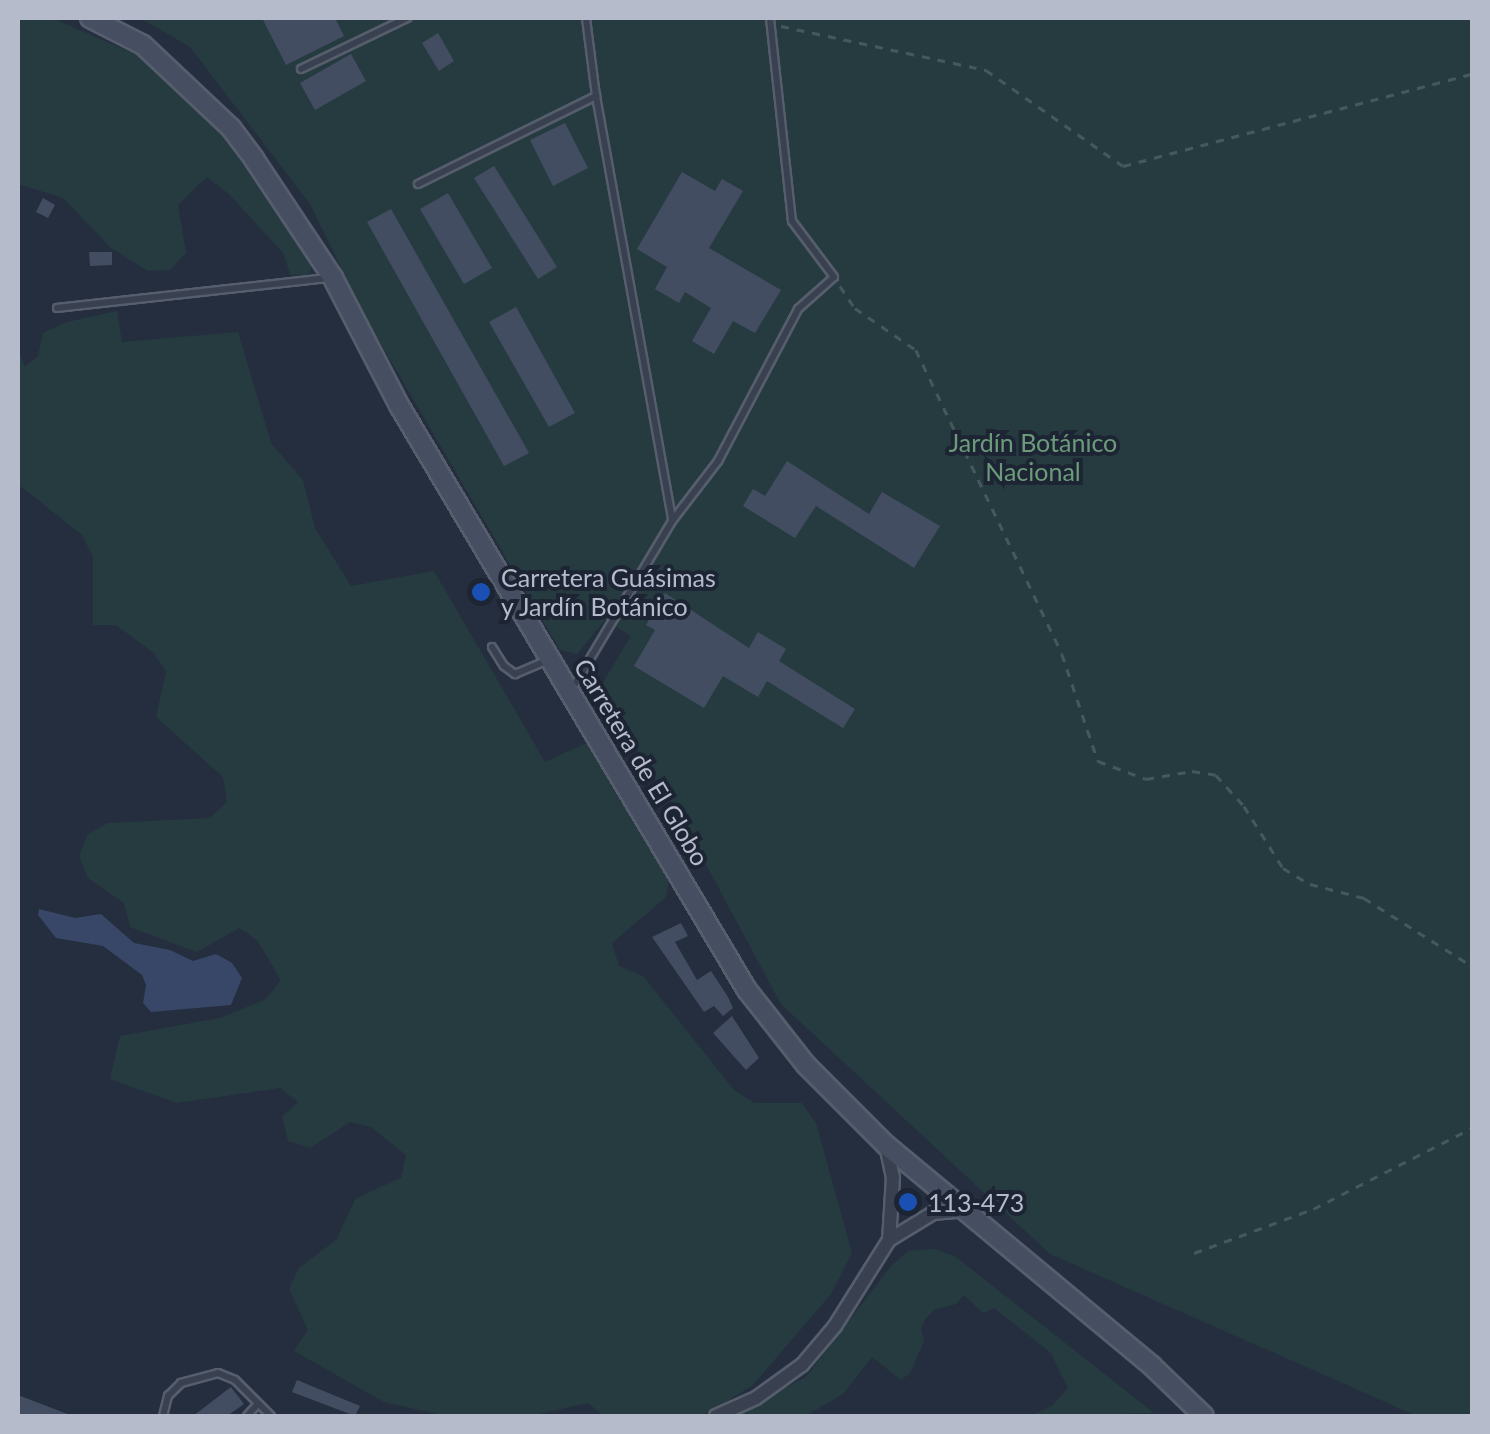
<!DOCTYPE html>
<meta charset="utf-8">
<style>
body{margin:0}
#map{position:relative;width:1490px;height:1434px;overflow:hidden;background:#242e3f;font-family:Lato,sans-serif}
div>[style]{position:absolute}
.green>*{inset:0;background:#263b40}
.water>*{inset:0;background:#384767}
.building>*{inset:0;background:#434d61}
.path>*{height:2.5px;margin-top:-1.25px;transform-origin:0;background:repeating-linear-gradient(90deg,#44585d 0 8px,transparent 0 16px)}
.roads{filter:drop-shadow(2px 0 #565e6d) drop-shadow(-2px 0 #565e6d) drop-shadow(0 2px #565e6d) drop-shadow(0 -2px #565e6d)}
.service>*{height:6px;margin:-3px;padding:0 3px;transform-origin:3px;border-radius:3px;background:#39404f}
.minor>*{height:12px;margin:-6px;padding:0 6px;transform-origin:6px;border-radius:6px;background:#39404f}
.secondary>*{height:18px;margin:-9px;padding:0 9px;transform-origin:9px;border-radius:9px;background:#464e62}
.dots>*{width:28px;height:28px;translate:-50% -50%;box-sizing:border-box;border:5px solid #1d2534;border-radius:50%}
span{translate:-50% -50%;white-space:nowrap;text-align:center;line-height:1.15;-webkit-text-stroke:8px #1d2534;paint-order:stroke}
.park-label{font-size:25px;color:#6c9b7b}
.poi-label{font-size:25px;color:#b5bbca}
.left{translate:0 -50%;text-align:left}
.street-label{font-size:25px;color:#b5bbca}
.frame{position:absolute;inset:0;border:20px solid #b5bbca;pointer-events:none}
</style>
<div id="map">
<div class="green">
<i style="clip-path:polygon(18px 18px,52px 18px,144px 58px,227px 132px,312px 263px,309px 276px,290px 275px,284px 254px,230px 195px,207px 177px,178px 205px,186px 253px,170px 270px,148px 271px,111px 248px,63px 198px,18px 184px)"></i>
<i style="clip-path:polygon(140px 18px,1472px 18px,1472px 1416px,1417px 1416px,1050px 1254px,781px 1004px,681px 818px,599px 689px,631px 636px,605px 620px,577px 654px,560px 650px,368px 322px,310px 204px,190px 47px)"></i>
<i style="clip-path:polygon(117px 311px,122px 342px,238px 332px,271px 443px,303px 480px,315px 528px,351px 586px,434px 571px,545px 762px,589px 742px,669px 879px,666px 897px,612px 943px,619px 966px,643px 976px,734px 1090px,754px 1103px,802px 1103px,816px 1123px,852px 1253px,831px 1294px,753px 1385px,711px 1411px,699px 1416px,604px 1416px,588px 1403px,530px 1416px,446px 1416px,384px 1402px,294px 1351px,308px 1330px,289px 1289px,299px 1268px,336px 1240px,356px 1198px,401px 1178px,406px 1155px,371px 1127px,350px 1122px,310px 1148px,288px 1141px,282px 1117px,298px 1102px,280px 1088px,177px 1103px,110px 1079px,120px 1036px,220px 1018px,266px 999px,281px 980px,257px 940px,239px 928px,197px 952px,130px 927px,124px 903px,88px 878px,79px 856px,88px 834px,108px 823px,210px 818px,227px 802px,223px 777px,156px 717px,166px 672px,154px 653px,116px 625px,93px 625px,93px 557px,82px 535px,22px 487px,18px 488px,18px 350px,25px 367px,38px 356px,43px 333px,67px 322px)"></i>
<i style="clip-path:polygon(935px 1249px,956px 1257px,1154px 1413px,1030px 1416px,1052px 1406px,1068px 1388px,1051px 1353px,994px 1308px,983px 1313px,964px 1295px,956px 1304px,934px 1310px,925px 1319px,921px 1330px,924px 1341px,910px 1373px,901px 1380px,872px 1357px,843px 1394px,805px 1416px,729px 1416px,806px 1377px,891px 1266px,908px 1251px)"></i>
</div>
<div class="water">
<i style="clip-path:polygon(39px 909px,75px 918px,101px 914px,134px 943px,170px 950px,193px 961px,216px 954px,232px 963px,242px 978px,231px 1005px,151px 1012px,143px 1003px,146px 985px,142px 975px,103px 946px,56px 938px,38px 915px)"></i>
</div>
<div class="building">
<i style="clip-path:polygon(262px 18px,335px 18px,344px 36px,286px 65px)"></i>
<i style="clip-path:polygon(438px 33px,454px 61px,439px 71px,422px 43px)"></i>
<i style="clip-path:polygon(351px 54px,366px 81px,315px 110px,300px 83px)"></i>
<i style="clip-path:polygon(565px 123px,588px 168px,553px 186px,530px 140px)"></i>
<i style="clip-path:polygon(494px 166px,557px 267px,538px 279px,474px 178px)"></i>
<i style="clip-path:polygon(682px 172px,715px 191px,722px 179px,743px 191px,709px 248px,781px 290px,755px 333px,733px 321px,714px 354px,692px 341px,711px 308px,685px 292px,679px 303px,655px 289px,667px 267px,637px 249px)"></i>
<i style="clip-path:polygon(448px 193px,492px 268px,464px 284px,420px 209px)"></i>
<i style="clip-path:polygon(43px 198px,55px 205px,48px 218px,36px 212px)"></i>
<i style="clip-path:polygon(391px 209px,529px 453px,504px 466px,367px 222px)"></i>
<i style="clip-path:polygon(89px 252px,112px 252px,112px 265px,90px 266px)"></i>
<i style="clip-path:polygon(516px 307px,575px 413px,549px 427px,489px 322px)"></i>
<i style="clip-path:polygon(787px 461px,869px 514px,882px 492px,940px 526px,914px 568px,816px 506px,795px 538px,743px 506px,753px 489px,765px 496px)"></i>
<i style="clip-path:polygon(665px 593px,749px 648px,758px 632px,786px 649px,779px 661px,855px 709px,843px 728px,767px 681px,758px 697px,723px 676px,704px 708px,634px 666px,655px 630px,646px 625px)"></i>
<i style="clip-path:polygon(681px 923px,688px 936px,675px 942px,697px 980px,711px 971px,728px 997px,733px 1008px,723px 1016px,714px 1006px,704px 1012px,652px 937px)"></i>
<i style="clip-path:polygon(732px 1016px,759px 1058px,746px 1070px,713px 1033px)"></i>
<i style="clip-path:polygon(297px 1380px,360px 1406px,355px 1416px,292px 1392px)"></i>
<i style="clip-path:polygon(231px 1387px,244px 1404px,227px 1416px,193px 1416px)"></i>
<i style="clip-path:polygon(18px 1395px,70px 1415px,70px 1416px,18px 1415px)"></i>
</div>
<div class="path">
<i style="left:781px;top:26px;width:210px;rotate:12.1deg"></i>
<i style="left:986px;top:70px;width:167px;rotate:35deg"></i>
<i style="left:1123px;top:166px;width:361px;rotate:-14.8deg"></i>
<i style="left:840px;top:286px;width:27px;rotate:56deg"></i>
<i style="left:855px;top:308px;width:74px;rotate:34.5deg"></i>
<i style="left:916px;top:350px;width:337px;rotate:64.3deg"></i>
<i style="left:1062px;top:654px;width:113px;rotate:71.4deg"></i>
<i style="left:1098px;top:761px;width:51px;rotate:20.6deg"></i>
<i style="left:1146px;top:779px;width:47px;rotate:-9.9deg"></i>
<i style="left:1192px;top:771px;width:24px;rotate:9deg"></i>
<i style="left:1216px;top:775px;width:42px;rotate:47.9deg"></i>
<i style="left:1244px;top:806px;width:73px;rotate:57.8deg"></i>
<i style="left:1283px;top:868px;width:31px;rotate:31deg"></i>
<i style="left:1310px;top:884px;width:56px;rotate:14.5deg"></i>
<i style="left:1364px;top:898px;width:128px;rotate:32.2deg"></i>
<i style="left:1194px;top:1253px;width:127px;rotate:-20.3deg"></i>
<i style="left:1313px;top:1209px;width:178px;rotate:-27deg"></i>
</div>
<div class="roads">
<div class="service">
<i style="left:586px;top:18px;width:79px;rotate:82.7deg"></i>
<i style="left:596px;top:96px;width:430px;rotate:79.8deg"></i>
<i style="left:301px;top:69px;width:118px;rotate:-25.7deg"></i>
<i style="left:418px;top:184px;width:199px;rotate:-26.3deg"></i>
<i style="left:57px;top:308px;width:274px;rotate:-6.3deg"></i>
<i style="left:492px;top:647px;width:22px;rotate:58deg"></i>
<i style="left:504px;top:666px;width:14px;rotate:36deg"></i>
<i style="left:515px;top:674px;width:34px;rotate:-23deg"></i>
<i style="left:572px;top:689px;width:196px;rotate:-59.2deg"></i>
<i style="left:672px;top:521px;width:76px;rotate:-52.5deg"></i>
<i style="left:718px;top:461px;width:172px;rotate:-62.2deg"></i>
<i style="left:798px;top:309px;width:48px;rotate:-41.6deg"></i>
<i style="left:834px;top:277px;width:70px;rotate:-126.9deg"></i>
<i style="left:792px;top:221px;width:204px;rotate:-96.2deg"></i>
<i style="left:163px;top:1416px;width:21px;rotate:-76deg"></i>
<i style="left:168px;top:1396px;width:18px;rotate:-45deg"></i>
<i style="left:181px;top:1383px;width:38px;rotate:-15deg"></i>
<i style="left:218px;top:1373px;width:18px;rotate:22deg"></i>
<i style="left:235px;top:1380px;width:51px;rotate:45deg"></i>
<i style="left:247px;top:1416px;width:15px;rotate:-48deg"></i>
</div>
<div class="minor">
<i style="left:886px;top:1145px;width:33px;rotate:78deg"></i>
<i style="left:893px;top:1177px;width:63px;rotate:93.6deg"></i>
<i style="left:716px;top:1416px;width:44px;rotate:-24.2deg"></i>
<i style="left:756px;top:1398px;width:57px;rotate:-35.7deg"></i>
<i style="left:802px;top:1365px;width:51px;rotate:-49.8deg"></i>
<i style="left:835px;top:1326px;width:102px;rotate:-57.9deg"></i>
<i style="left:889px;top:1240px;width:52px;rotate:-31.5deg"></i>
<i style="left:933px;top:1213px;width:34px;rotate:-5deg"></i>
</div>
<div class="secondary">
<i style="left:90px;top:18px;width:59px;rotate:27deg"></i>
<i style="left:143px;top:45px;width:121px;rotate:43.3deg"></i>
<i style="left:231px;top:128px;width:39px;rotate:53deg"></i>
<i style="left:254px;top:159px;width:143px;rotate:56.4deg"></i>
<i style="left:333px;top:278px;width:145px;rotate:62.6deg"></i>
<i style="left:400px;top:407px;width:678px;rotate:59.24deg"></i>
<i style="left:747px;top:990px;width:95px;rotate:51.8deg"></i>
<i style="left:806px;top:1065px;width:113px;rotate:45deg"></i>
<i style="left:886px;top:1145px;width:346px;rotate:39.7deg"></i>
<i style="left:1152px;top:1366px;width:72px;rotate:43.9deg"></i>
</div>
</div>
<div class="dots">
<i style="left:481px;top:592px;background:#1a4fb4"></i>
<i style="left:908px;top:1202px;background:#1a4fb4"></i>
</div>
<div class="park-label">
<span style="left:1033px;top:457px">Jardín Botánico<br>Nacional</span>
</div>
<div class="poi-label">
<span class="left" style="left:501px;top:592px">Carretera Guásimas<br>y Jardín Botánico</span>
<span class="left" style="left:928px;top:1202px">113-473</span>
</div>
<div class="street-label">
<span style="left:642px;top:762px;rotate:59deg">Carretera de El Globo</span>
</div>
<div class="frame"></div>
</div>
